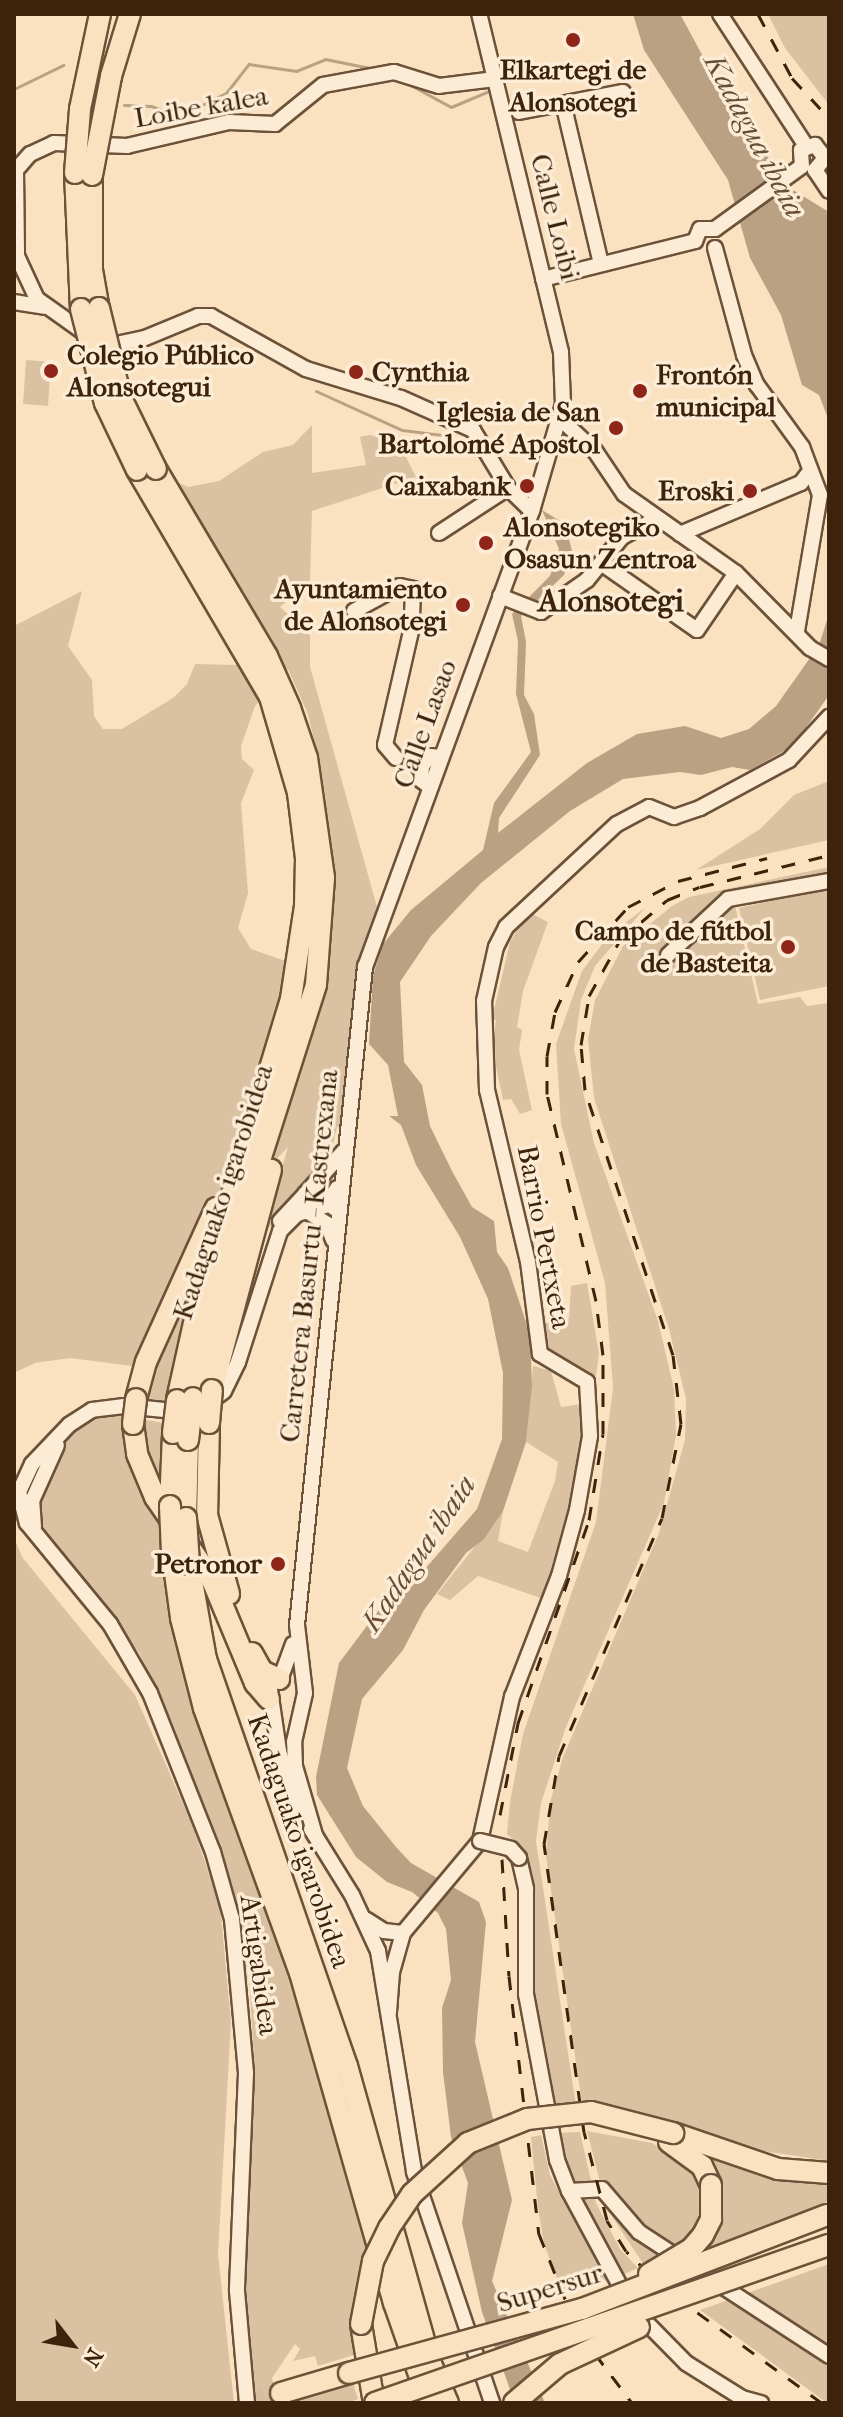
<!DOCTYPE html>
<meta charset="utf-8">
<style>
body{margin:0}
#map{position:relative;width:843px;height:2417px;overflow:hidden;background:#fae2c0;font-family:"IM FELL French Canon",serif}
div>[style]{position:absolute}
.green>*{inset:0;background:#dac1a1}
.water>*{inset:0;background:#baa183}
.stream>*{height:3px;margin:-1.5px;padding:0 1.5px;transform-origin:1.5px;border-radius:1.5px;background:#baa183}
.minor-tunnel>*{height:14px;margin-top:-7px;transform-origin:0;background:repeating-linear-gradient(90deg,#d4bc9c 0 14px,transparent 0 21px)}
.highway-tunnel>*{height:20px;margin-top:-10px;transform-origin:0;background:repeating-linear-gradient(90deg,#d4bc9c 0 20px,transparent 0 30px)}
.roads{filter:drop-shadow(2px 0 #6c5239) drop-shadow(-2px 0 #6c5239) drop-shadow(0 2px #6c5239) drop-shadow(0 -2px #6c5239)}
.minor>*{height:14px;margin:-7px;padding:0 7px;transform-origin:7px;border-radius:7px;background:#fcecd6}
.highway>*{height:20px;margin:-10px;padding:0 10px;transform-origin:10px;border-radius:10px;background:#fae2c0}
.rail>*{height:3px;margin-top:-1.5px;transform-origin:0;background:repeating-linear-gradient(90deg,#3d220c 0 14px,transparent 0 28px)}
.bridges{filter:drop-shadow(2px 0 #6c5239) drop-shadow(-2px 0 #6c5239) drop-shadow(0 2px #6c5239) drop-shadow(0 -2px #6c5239)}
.minor-bridge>*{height:14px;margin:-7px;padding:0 7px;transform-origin:7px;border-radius:7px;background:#fcecd6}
.highway-bridge>*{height:20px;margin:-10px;padding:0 10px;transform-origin:10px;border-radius:10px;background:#fae2c0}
.dots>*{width:22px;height:22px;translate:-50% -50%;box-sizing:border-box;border:4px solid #fcecd6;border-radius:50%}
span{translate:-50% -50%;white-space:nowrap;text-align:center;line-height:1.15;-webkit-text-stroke:7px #fcecd6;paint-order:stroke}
.poi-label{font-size:28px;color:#3d220c;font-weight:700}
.left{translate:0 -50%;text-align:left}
.right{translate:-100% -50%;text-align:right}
.street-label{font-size:28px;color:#3d220c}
.water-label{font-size:30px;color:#694e36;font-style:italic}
.quarter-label{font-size:32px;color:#3d220c;font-weight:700}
.frame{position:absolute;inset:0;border:16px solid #3d220c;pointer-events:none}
.north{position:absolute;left:32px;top:2305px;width:80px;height:80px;-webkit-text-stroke:6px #fcecd6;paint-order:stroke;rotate:121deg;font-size:22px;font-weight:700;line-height:32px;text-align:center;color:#3d220c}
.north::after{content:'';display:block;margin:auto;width:28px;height:36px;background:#3d220c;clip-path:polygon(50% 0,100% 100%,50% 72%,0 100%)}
</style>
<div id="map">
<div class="green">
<i style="clip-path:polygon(768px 14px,829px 14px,829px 105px,785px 48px)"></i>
<i style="clip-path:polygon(26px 360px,51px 362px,48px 406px,23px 404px)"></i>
<i style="clip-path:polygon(evenodd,312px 425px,312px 473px,366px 465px,360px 437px,370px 435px,399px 443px,416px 477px,312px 511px,310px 580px,280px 607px,310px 635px,310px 667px,379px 914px,344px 1127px,337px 1127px,329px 1162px,263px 1234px,288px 1147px,270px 1166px,171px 1382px,166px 1405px,141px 1401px,148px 1368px,70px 1358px,35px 1363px,14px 1373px,14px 626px,82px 591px,68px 646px,92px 680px,94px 716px,103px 729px,122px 729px,173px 698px,187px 684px,195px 664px,235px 665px,265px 653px,275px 644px,171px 479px,188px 487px,219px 481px,263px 452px,293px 445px,312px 425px,288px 669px,308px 714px,321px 770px,314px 842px,314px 971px,251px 949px,238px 928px,248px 893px,241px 803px,254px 770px,242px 759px,241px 746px,255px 706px,288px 669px)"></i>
<i style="clip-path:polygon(829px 781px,829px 840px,696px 870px,760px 829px,794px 795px)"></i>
<i style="clip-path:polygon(829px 867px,829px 882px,735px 906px,758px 1004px,800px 997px,807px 1006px,829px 1003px,829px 2161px,763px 2151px,751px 2155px,637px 2112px,582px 2104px,546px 1856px,550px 1803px,563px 1757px,659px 1533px,685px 1440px,686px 1399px,669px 1329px,594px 1098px,588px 1039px,595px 1000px,623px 946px,672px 906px,689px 897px)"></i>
<i style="clip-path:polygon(829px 887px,829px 986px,760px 1000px,739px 908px)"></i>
<i style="clip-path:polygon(645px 908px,595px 966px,581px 1000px,574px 1049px,594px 1143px,658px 1321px,674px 1389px,676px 1435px,664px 1503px,566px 1727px,541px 1803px,536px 1841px,576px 2106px,552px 2106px,532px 1972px,530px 1877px,525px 1850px,507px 1834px,510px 1802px,523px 1734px,596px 1522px,613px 1388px,605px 1283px,561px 1124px,556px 1044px,582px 971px,609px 935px)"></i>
<i style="clip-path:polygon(528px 912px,548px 922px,523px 991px,517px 1027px,522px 1030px,519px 1050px,532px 1110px,520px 1114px,511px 1099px,503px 1100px,492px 1047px,496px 1020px,492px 1019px,510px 942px)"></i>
<i style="clip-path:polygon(587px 1283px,599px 1354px,596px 1376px,551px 1357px,540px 1324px,569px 1319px,571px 1286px)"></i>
<i style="clip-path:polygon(533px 1366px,551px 1371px,561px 1407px,582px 1404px,579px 1467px,543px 1599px,478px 1576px,450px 1600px,437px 1594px,503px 1511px,498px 1541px,528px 1552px,555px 1481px,558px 1462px,526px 1442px)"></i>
<i style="clip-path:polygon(126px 1414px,139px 1484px,163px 1529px,163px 1567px,192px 1699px,252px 1854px,370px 2230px,357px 2300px,357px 2354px,318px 2366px,315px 2356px,293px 2361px,300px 2349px,295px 2344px,272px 2378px,278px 2403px,250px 2403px,243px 2281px,243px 2197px,255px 2075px,249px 1978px,218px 1841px,140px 1654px,36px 1520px,39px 1495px,67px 1438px,95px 1418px)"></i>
<i style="clip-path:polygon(139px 1419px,165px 1423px,160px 1500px,152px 1483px)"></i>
<i style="clip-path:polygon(14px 1537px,22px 1557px,135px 1695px,192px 1824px,220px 1906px,231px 2022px,218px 2254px,234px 2403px,14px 2403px)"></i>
<i style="clip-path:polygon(587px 2131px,652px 2143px,699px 2175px,706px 2208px,694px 2235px,644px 2265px,607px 2209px)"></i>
<i style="clip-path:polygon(580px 2132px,596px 2203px,620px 2249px,638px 2268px,622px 2275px,578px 2193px,556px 2133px)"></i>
<i style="clip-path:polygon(541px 2135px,550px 2175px,606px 2280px,563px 2294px,544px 2244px,538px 2208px,531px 2137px)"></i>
<i style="clip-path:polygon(673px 2138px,765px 2177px,829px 2183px,829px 2201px,693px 2258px,720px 2206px)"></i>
<i style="clip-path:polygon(829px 2264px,829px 2403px,827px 2403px,700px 2310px)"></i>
<i style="clip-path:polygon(353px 2383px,358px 2399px,347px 2403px,285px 2401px)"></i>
</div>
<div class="water">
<i style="clip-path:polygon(633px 14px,680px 14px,732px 110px,793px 190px,829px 212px,829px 421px,819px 395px,802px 385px,781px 315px,750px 258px,728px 180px,644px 50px)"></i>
<i style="clip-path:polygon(542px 510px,565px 524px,572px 551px,564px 575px,521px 616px,526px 642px,524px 695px,534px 714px,540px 755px,499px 818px,498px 833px,587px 763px,637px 734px,685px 726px,721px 738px,749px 729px,776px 706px,798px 675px,819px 645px,829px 614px,829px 695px,793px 746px,750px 770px,732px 767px,701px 775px,680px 772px,623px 779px,570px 811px,481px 883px,431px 936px,400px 982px,404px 1062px,422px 1085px,430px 1126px,452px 1171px,472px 1207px,494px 1221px,497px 1252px,508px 1268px,530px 1334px,532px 1386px,526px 1442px,503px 1511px,484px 1539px,466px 1553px,424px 1610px,403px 1650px,362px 1699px,347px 1768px,363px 1806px,396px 1847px,411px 1863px,479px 1902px,486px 1922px,475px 2042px,512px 2200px,492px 2281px,545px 2403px,515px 2403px,482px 2312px,462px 2223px,468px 2183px,451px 2137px,443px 2072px,442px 2008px,451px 1980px,446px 1929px,438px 1913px,412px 1892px,387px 1882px,356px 1857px,317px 1795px,316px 1777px,339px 1663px,394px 1590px,425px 1569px,477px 1509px,502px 1439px,503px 1373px,488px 1299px,460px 1237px,416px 1165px,401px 1125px,389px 1116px,398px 1116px,388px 1065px,369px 1044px,373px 976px,383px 944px,411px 910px,483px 850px,494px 803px,531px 752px,516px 694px,518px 641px,512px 614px,550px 576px,559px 549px)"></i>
</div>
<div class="stream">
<i style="left:405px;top:82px;width:52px;rotate:28.5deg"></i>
<i style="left:451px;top:107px;width:41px;rotate:-22.8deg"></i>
<i style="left:14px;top:89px;width:55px;rotate:-26.1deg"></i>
<i style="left:124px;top:105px;width:27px;rotate:2deg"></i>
<i style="left:151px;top:106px;width:20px;rotate:20deg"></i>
<i style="left:170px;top:113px;width:20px;rotate:-6deg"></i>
<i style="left:190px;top:111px;width:40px;rotate:-26.6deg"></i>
<i style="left:226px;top:93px;width:37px;rotate:-52deg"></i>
<i style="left:249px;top:64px;width:48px;rotate:8.5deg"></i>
<i style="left:296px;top:71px;width:31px;rotate:-22deg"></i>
<i style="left:325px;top:59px;width:51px;rotate:11.3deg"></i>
<i style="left:316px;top:391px;width:94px;rotate:24.4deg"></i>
<i style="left:402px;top:430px;width:38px;rotate:7deg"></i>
</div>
<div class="minor-tunnel">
<i style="left:396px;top:758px;width:20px;rotate:18deg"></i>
</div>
<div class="highway-tunnel">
<i style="left:245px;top:2403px;width:37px;rotate:-16deg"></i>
</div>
<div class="roads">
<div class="minor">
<i style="left:720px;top:14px;width:158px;rotate:56.9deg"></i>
<i style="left:495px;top:79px;width:56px;rotate:172.9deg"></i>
<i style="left:439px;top:86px;width:47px;rotate:-162.7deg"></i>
<i style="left:394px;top:72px;width:72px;rotate:169.6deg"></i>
<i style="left:323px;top:85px;width:62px;rotate:140.9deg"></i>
<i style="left:275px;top:124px;width:46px;rotate:-177.5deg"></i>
<i style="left:229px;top:122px;width:105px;rotate:166.8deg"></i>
<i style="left:127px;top:146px;width:73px;rotate:-177.6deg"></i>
<i style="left:54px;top:143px;width:26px;rotate:155deg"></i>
<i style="left:30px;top:154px;width:21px;rotate:131deg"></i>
<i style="left:16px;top:170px;width:86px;rotate:89.3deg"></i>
<i style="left:17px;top:256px;width:47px;rotate:65.1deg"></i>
<i style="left:37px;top:299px;width:72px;rotate:35.4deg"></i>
<i style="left:96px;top:341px;width:20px;rotate:9deg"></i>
<i style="left:116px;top:344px;width:30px;rotate:-12deg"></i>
<i style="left:145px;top:338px;width:57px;rotate:-22.5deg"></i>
<i style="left:198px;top:316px;width:13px"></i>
<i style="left:211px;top:316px;width:109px;rotate:29.2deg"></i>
<i style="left:306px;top:369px;width:99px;rotate:17deg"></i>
<i style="left:401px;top:398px;width:79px;rotate:24deg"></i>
<i style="left:473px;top:430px;width:68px;rotate:58.9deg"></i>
<i style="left:508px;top:488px;width:33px;rotate:44deg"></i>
<i style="left:563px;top:103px;width:165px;rotate:76.7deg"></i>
<i style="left:519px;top:112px;width:106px;rotate:-10.9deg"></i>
<i style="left:802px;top:166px;width:16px;rotate:-94deg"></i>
<i style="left:801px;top:150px;width:15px;rotate:-20deg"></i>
<i style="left:815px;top:145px;width:16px;rotate:52deg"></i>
<i style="left:825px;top:158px;width:16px;rotate:130deg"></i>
<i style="left:815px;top:170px;width:25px;rotate:56deg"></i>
<i style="left:715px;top:229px;width:107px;rotate:-35.9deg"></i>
<i style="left:695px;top:241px;width:13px;rotate:-67deg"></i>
<i style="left:700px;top:229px;width:15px"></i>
<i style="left:715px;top:248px;width:111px;rotate:74.8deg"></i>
<i style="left:744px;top:355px;width:33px;rotate:67deg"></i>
<i style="left:757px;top:385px;width:77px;rotate:54deg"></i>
<i style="left:802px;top:447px;width:51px;rotate:69.4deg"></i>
<i style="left:820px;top:495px;width:138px;rotate:99.6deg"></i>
<i style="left:543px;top:279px;width:157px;rotate:-14deg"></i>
<i style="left:14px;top:302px;width:31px;rotate:9deg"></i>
<i style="left:568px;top:426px;width:37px;rotate:43deg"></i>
<i style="left:595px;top:451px;width:52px;rotate:56deg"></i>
<i style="left:624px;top:494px;width:137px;rotate:35.2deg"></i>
<i style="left:736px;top:573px;width:105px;rotate:45.4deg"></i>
<i style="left:810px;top:648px;width:22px;rotate:30deg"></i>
<i style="left:439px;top:533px;width:82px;rotate:-33.1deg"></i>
<i style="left:680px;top:534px;width:131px;rotate:-22.9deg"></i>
<i style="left:801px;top:483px;width:15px;rotate:-53deg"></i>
<i style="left:601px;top:563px;width:117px;rotate:34.9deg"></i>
<i style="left:697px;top:630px;width:69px;rotate:-55.6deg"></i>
<i style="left:500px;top:596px;width:44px;rotate:21.3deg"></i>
<i style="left:541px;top:612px;width:56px;rotate:-34.8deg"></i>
<i style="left:587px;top:580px;width:55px;rotate:-50.9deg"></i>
<i style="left:622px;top:537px;width:38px;rotate:-28deg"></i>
<i style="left:354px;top:611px;width:52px;rotate:-28.5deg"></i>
<i style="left:400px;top:586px;width:13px;rotate:13deg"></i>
<i style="left:413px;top:589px;width:38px;rotate:92deg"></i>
<i style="left:412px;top:627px;width:121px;rotate:102.9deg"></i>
<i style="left:385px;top:745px;width:17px;rotate:50deg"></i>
<i style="left:430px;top:787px;width:11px;rotate:-142deg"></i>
<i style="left:421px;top:780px;width:14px;rotate:-86deg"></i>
<i style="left:422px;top:766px;width:13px;rotate:-51deg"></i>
<i style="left:430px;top:756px;width:11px;rotate:5deg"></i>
<i style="left:668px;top:955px;width:82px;rotate:-43deg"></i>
<i style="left:728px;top:899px;width:103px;rotate:-10.1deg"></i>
<i style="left:305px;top:1194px;width:58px;rotate:-47.8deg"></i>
<i style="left:305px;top:1210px;width:26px;rotate:32deg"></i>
<i style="left:327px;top:1224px;width:17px;rotate:69deg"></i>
<i style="left:280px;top:1221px;width:37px;rotate:-47deg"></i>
<i style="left:305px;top:1194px;width:18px;rotate:-3deg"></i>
<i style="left:323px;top:1193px;width:19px;rotate:54deg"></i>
<i style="left:207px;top:1404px;width:21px;rotate:-37deg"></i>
<i style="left:224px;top:1391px;width:32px;rotate:-64deg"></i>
<i style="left:238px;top:1362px;width:138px;rotate:-72.2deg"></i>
<i style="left:280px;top:1231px;width:24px;rotate:-45deg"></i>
<i style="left:297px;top:1214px;width:32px;rotate:-16deg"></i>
<i style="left:328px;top:1205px;width:19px;rotate:-62deg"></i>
<i style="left:184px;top:1412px;width:60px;rotate:-174.3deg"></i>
<i style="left:124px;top:1406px;width:32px;rotate:173deg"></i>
<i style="left:92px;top:1410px;width:27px;rotate:147deg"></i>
<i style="left:69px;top:1425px;width:54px;rotate:133.5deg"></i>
<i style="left:32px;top:1464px;width:31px;rotate:115deg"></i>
<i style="left:19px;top:1492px;width:32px;rotate:76deg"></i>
<i style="left:27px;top:1523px;width:131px;rotate:50.6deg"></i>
<i style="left:110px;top:1624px;width:80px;rotate:59.9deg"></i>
<i style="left:150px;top:1693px;width:171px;rotate:68.4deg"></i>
<i style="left:213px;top:1852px;width:70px;rotate:74.2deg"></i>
<i style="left:232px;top:1919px;width:155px;rotate:84.8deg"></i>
<i style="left:246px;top:2073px;width:218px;rotate:92.4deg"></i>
<i style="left:237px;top:2291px;width:112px;rotate:84.9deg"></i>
<i style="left:34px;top:1527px;width:26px;rotate:-94deg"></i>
<i style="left:32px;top:1501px;width:61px;rotate:-65.9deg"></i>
<i style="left:281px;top:1677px;width:35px;rotate:-70deg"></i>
<i style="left:270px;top:1690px;width:62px;rotate:81.6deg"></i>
<i style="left:279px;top:1751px;width:61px;rotate:72.8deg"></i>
<i style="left:311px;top:1829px;width:78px;rotate:58.2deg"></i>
<i style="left:352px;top:1895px;width:62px;rotate:65.1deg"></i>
<i style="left:378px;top:1951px;width:224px;rotate:80.7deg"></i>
<i style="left:414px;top:2172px;width:244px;rotate:71.3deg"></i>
<i style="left:315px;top:1835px;width:72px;rotate:-106.2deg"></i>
<i style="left:295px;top:1766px;width:24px;rotate:-92deg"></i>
<i style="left:294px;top:1742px;width:50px;rotate:-77.3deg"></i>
<i style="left:305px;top:1693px;width:68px;rotate:-96.7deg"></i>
<i style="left:297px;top:1625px;width:662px;rotate:-84.1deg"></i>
<i style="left:365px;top:967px;width:486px;rotate:-69.9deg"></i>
<i style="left:532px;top:511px;width:111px;rotate:-73.8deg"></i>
<i style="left:563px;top:404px;width:52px;rotate:-92.2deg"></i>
<i style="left:561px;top:352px;width:348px;rotate:-103.6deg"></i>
<i style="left:519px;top:1858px;width:32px;rotate:77deg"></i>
<i style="left:526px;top:1889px;width:105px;rotate:90deg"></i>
<i style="left:526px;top:1994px;width:169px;rotate:79.4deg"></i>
<i style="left:557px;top:2160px;width:33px;rotate:69deg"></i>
<i style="left:569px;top:2191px;width:133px;rotate:61.7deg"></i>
<i style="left:632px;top:2308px;width:77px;rotate:45.5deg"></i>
<i style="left:686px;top:2363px;width:66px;rotate:32deg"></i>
<i style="left:742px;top:2398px;width:20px;rotate:15deg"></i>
<i style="left:367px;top:1920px;width:20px;rotate:33deg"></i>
<i style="left:384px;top:1931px;width:19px;rotate:6deg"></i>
<i style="left:389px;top:2012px;width:40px;rotate:-85.7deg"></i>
<i style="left:392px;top:1972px;width:41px;rotate:-74.2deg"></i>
<i style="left:403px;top:1933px;width:120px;rotate:-50.1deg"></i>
<i style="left:480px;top:1841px;width:148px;rotate:-77.5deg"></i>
<i style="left:512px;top:1697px;width:130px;rotate:-68.8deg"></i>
<i style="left:559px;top:1576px;width:68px;rotate:-74.7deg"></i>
<i style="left:577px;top:1510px;width:75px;rotate:-80deg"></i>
<i style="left:590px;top:1436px;width:54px;rotate:-93.2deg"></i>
<i style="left:587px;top:1382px;width:55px;rotate:-149.2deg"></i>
<i style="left:540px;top:1354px;width:93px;rotate:-97.4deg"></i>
<i style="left:528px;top:1262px;width:177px;rotate:-103.4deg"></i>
<i style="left:487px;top:1090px;width:89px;rotate:-91.9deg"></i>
<i style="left:484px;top:1001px;width:55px;rotate:-77.5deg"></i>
<i style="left:496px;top:947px;width:22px;rotate:-63deg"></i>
<i style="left:506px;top:927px;width:151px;rotate:-42.9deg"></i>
<i style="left:617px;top:824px;width:36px;rotate:-28deg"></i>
<i style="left:649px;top:807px;width:27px;rotate:22deg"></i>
<i style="left:674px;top:817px;width:28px;rotate:-19deg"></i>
<i style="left:700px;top:808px;width:101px;rotate:-28.3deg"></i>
<i style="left:789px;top:760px;width:59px;rotate:-47.1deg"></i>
<i style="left:569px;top:2191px;width:33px;rotate:-3deg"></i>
<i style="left:602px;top:2189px;width:57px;rotate:49.3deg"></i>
<i style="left:639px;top:2232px;width:227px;rotate:33.1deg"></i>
</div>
<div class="highway">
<i style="left:75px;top:173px;width:136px;rotate:87.5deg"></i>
<i style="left:92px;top:175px;width:95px;rotate:90deg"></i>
<i style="left:92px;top:270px;width:39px;rotate:80deg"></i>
<i style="left:156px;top:469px;width:217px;rotate:59.3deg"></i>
<i style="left:267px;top:656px;width:57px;rotate:66.1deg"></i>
<i style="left:290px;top:708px;width:53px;rotate:71.2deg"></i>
<i style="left:307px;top:758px;width:121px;rotate:81.9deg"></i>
<i style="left:324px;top:878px;width:107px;rotate:94.3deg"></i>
<i style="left:316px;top:985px;width:305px;rotate:107.7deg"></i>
<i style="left:223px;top:1276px;width:126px;rotate:103.8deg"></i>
<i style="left:137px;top:470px;width:263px;rotate:59.6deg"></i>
<i style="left:270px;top:697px;width:100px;rotate:73.7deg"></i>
<i style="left:298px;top:793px;width:65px;rotate:83deg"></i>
<i style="left:306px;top:858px;width:48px;rotate:91.2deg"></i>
<i style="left:305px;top:906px;width:94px;rotate:98.6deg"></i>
<i style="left:291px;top:999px;width:329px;rotate:106.8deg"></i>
<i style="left:196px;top:1314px;width:88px;rotate:102.5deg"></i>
<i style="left:212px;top:1390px;width:228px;rotate:-75deg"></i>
<i style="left:136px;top:1399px;width:38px;rotate:-75deg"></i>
<i style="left:146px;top:1362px;width:169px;rotate:-65.6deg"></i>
<i style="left:209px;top:1423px;width:92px;rotate:91.2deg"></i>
<i style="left:207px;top:1515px;width:82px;rotate:74.4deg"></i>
<i style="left:133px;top:1424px;width:30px;rotate:82deg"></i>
<i style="left:137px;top:1454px;width:47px;rotate:67.3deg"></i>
<i style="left:155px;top:1497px;width:101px;rotate:55.5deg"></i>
<i style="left:212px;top:1580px;width:112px;rotate:67.3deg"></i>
<i style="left:255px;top:1683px;width:21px;rotate:49deg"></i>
<i style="left:170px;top:1506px;width:73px;rotate:-87.6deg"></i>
<i style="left:186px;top:1518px;width:78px;rotate:-88.5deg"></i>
<i style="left:172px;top:1551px;width:68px;rotate:82.3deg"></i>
<i style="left:181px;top:1618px;width:93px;rotate:75.7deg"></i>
<i style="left:204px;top:1708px;width:282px;rotate:70.1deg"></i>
<i style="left:300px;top:1973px;width:343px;rotate:74.1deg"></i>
<i style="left:394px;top:2303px;width:106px;rotate:70.7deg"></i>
<i style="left:189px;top:1564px;width:97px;rotate:79.9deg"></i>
<i style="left:206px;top:1659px;width:431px;rotate:70.9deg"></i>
<i style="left:347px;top:2066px;width:310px;rotate:74.3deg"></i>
<i style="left:431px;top:2364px;width:43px;rotate:66.4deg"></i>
<i style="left:252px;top:1653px;width:21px;rotate:61deg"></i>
<i style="left:262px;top:1671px;width:19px;rotate:25deg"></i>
<i style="left:673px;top:2133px;width:111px;rotate:18.9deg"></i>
<i style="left:778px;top:2169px;width:51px;rotate:4.5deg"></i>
<i style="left:669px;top:2142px;width:41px;rotate:36deg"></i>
<i style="left:702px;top:2166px;width:21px;rotate:65deg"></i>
<i style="left:361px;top:2324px;width:80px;rotate:80.7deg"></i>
<i style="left:281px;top:2393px;width:71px;rotate:-16.4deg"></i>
</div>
</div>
<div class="rail">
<i style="left:758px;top:14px;width:72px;rotate:62deg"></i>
<i style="left:792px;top:78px;width:54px;rotate:47.2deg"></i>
<i style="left:500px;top:1815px;width:94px;rotate:-78.9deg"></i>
<i style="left:518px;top:1723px;width:215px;rotate:-70.7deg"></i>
<i style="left:589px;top:1520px;width:87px;rotate:-80.8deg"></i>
<i style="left:603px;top:1434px;width:79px;rotate:-90deg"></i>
<i style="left:603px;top:1355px;width:54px;rotate:-97.4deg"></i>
<i style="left:596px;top:1301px;width:213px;rotate:-103.3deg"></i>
<i style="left:547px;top:1094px;width:38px;rotate:-90deg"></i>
<i style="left:547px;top:1056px;width:45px;rotate:-79.7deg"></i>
<i style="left:555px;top:1012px;width:55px;rotate:-65.3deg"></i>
<i style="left:578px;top:962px;width:74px;rotate:-47.7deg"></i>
<i style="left:628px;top:907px;width:56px;rotate:-27.5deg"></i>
<i style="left:678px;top:881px;width:92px;rotate:-14.5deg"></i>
<i style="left:502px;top:1859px;width:117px;rotate:86.6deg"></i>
<i style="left:509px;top:1976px;width:260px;rotate:83.4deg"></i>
<i style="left:539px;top:2234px;width:105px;rotate:68.1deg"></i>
<i style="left:578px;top:2331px;width:90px;rotate:53.1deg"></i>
<i style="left:822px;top:2403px;width:189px;rotate:-144deg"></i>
<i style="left:669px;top:2292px;width:59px;rotate:-136.4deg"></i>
<i style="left:626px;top:2251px;width:36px;rotate:-122deg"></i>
<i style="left:607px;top:2220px;width:91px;rotate:-104.6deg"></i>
<i style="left:584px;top:2132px;width:291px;rotate:-97.9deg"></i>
<i style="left:544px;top:1844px;width:89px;rotate:-80.3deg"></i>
<i style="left:559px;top:1756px;width:259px;rotate:-66.6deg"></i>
<i style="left:662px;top:1518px;width:96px;rotate:-78.6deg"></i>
<i style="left:681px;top:1424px;width:69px;rotate:-96.6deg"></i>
<i style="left:673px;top:1355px;width:279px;rotate:-108.4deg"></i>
<i style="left:585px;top:1090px;width:45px;rotate:-95.1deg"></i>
<i style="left:581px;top:1045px;width:50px;rotate:-80.7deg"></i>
<i style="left:589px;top:996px;width:64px;rotate:-61deg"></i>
<i style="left:620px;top:940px;width:62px;rotate:-40.4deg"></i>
<i style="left:667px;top:900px;width:35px;rotate:-22deg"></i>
<i style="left:700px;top:887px;width:133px;rotate:-13.9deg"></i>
</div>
<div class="bridges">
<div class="minor-bridge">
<i style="left:480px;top:1841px;width:32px;rotate:14deg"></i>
<i style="left:511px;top:1849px;width:12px;rotate:48deg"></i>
</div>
<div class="highway-bridge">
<i style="left:75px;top:173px;width:64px;rotate:-85.5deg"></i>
<i style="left:80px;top:109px;width:97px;rotate:-78.1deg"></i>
<i style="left:92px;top:175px;width:101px;rotate:-79.1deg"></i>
<i style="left:111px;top:76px;width:65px;rotate:-73deg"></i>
<i style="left:99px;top:308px;width:93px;rotate:76.3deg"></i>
<i style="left:121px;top:398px;width:79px;rotate:63.8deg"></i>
<i style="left:81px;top:309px;width:97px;rotate:75.7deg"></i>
<i style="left:105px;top:403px;width:74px;rotate:64.5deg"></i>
<i style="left:209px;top:1423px;width:33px;rotate:-85deg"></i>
<i style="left:133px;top:1424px;width:25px;rotate:-83deg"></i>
<i style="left:173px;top:1433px;width:33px;rotate:-83deg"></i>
<i style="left:188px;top:1440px;width:42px;rotate:-83.2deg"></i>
<i style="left:170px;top:1506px;width:45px;rotate:87.5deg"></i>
<i style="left:186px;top:1518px;width:46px;rotate:86.3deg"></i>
<i style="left:649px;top:2274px;width:49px;rotate:-30.8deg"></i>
<i style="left:691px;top:2249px;width:18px;rotate:-49deg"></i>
<i style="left:703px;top:2235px;width:18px;rotate:-63deg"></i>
<i style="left:711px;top:2219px;width:34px;rotate:-90deg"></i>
<i style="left:361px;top:2324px;width:64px;rotate:-79.2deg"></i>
<i style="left:373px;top:2261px;width:37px;rotate:-64deg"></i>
<i style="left:389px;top:2228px;width:41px;rotate:-55.9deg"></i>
<i style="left:412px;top:2194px;width:76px;rotate:-42.3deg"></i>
<i style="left:468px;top:2143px;width:64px;rotate:-22.1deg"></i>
<i style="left:527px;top:2119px;width:64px;rotate:-6.2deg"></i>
<i style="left:591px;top:2112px;width:85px;rotate:14.4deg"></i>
<i style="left:349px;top:2373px;width:242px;rotate:-15.4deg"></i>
<i style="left:582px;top:2309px;width:262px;rotate:-21deg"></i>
<i style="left:375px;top:2403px;width:481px;rotate:-19.2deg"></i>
<i style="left:514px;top:2403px;width:60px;rotate:-40.3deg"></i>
<i style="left:560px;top:2364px;width:87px;rotate:-25.1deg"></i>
</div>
</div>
<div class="dots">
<i style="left:573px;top:40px;background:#8f2418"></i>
<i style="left:51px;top:371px;background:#8f2418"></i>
<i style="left:356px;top:372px;background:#8f2418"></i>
<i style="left:640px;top:391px;background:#8f2418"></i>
<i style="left:616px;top:428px;background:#8f2418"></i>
<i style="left:527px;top:486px;background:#8f2418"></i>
<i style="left:750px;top:491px;background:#8f2418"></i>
<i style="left:486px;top:543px;background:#8f2418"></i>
<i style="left:463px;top:605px;background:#8f2418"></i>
<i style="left:788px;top:947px;background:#8f2418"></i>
<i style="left:278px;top:1564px;background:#8f2418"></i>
</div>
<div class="poi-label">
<span style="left:573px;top:86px">Elkartegi de<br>Alonsotegi</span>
<span class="left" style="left:67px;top:371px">Colegio Público<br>Alonsotegui</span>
<span class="left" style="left:372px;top:372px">Cynthia</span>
<span class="left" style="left:656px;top:391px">Frontón<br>municipal</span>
<span class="right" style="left:600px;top:428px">Iglesia de San<br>Bartolomé Apostol</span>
<span class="right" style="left:511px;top:486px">Caixabank</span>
<span class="right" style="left:734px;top:491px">Eroski</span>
<span class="left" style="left:504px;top:543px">Alonsotegiko<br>Osasun Zentroa</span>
<span class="right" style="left:447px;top:605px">Ayuntamiento<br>de Alonsotegi</span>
<span class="right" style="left:772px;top:947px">Campo de fútbol<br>de Basteita</span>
<span class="right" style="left:262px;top:1564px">Petronor</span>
</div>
<div class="street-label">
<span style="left:201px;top:107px;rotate:-10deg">Loibe kalea</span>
<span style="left:555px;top:217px;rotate:76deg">Calle Loibi</span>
<span style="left:425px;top:724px;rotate:-70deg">Calle Lasao</span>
<span style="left:223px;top:1192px;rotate:-72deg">Kadaguako igarobidea</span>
<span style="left:544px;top:1237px;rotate:79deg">Barrio Pertxeta</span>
<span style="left:309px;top:1256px;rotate:-84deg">Carretera Basurtu - Kastrexana</span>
<span style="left:299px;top:1841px;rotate:71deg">Kadaguako igarobidea</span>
<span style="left:259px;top:1965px;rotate:82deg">Artigabidea</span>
<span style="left:550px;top:2288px;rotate:-17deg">Supersur</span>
</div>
<div class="water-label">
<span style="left:754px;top:136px;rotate:62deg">Kadagua ibaia</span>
<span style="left:419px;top:1554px;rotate:-56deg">Kadagua ibaia</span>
</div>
<div class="quarter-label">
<span style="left:611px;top:601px">Alonsotegi</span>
</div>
<div class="frame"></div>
<div class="north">N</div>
</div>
